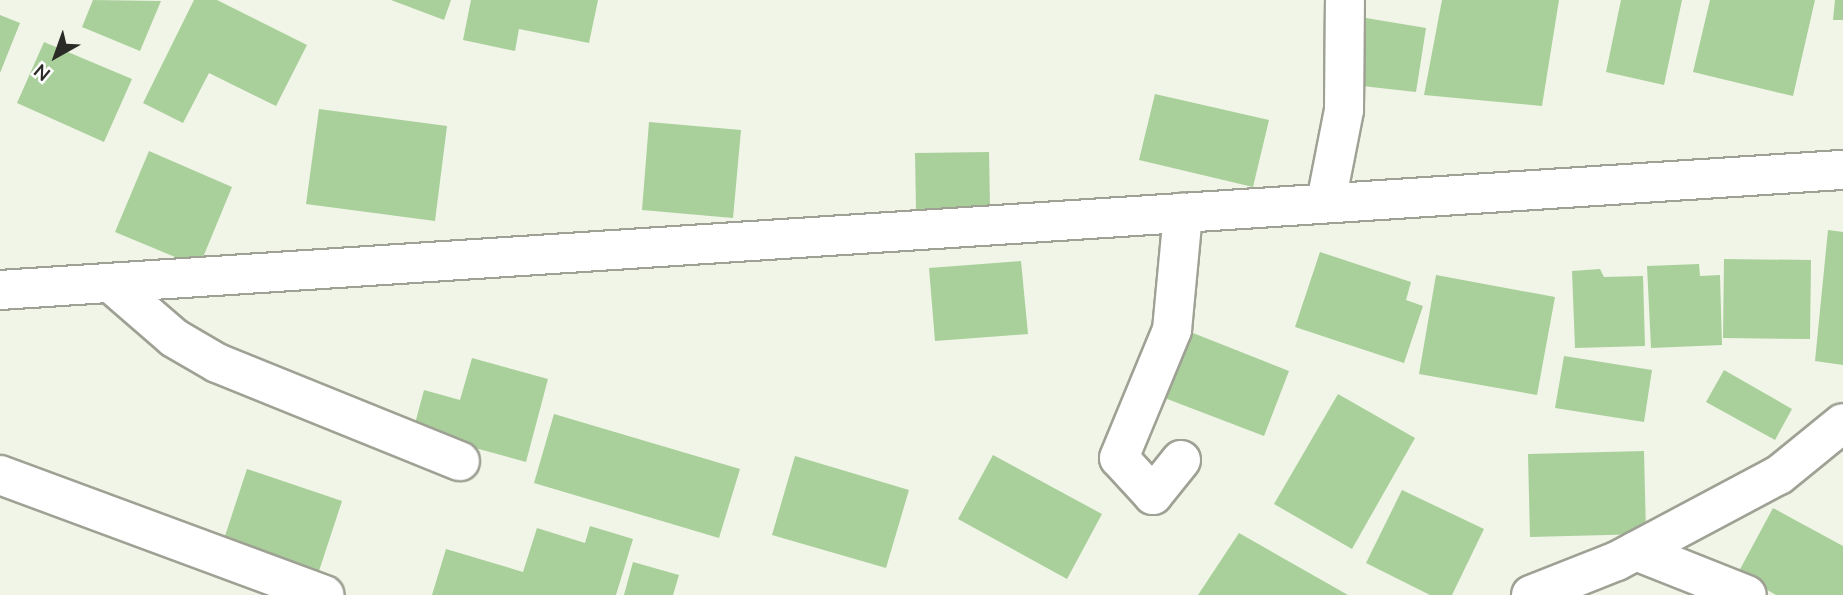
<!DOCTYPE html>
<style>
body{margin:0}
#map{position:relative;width:1843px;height:595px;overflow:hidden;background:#f1f5e7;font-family:"Nunito Sans",sans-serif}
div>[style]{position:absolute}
.building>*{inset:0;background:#a9d09b}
.roads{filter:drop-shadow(2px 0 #9ea194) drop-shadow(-2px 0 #9ea194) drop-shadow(0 2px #9ea194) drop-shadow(0 -2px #9ea194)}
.minor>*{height:38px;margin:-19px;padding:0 19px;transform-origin:19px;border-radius:19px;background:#fff}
span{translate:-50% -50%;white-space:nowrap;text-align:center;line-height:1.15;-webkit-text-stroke:7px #fff;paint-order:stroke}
.north{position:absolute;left:21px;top:21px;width:70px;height:70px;-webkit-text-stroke:5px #fff;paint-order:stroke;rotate:220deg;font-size:19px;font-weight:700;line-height:28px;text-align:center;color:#2a2b26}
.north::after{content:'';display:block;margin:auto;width:24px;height:32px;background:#2a2b26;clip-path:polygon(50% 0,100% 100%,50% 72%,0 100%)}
</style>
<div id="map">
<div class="building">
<i style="clip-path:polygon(93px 0,161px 1px,140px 51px,82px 27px)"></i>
<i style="clip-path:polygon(194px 0,217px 0,307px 45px,276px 106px,209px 73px,183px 123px,143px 103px)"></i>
<i style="clip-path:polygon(391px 0,451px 0,444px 20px)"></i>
<i style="clip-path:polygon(471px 0,598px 0,589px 43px,519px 29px,515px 51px,463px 40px)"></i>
<i style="clip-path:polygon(1442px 0,1559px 0,1542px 106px,1424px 95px)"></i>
<i style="clip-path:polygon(1621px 0,1682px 0,1664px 85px,1606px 72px)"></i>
<i style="clip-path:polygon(1710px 0,1815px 0,1793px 96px,1693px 72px)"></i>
<i style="clip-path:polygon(1835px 0,1843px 0,1843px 20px,1833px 20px)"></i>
<i style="clip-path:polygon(0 15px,20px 23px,0 73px)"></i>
<i style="clip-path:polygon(1360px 17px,1426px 28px,1416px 92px,1353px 85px)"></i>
<i style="clip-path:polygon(44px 42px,132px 79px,104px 142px,17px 103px)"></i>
<i style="clip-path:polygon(1155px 94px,1269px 120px,1253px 187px,1139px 160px)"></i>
<i style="clip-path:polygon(319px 109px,447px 126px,435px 221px,306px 204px)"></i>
<i style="clip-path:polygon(649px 122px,741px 130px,733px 218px,642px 210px)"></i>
<i style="clip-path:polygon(149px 151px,232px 187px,199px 267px,115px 232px)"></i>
<i style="clip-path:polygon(989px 152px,990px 208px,916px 209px,915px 153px)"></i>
<i style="clip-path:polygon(1828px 230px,1843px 232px,1843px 365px,1815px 361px)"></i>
<i style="clip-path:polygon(1320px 252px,1411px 282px,1406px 300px,1423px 306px,1404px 363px,1295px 327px)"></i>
<i style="clip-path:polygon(1724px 259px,1811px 260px,1810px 339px,1723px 338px)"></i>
<i style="clip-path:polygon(1021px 261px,1028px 334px,935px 341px,929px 268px)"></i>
<i style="clip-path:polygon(1699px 264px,1700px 276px,1720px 275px,1722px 345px,1651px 348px,1647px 266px)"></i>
<i style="clip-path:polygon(1600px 269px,1604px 277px,1643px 276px,1645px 346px,1575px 348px,1572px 271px)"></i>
<i style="clip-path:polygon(1436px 275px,1555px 297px,1537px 395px,1419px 374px)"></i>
<i style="clip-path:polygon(1188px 331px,1289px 371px,1264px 436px,1162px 397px)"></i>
<i style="clip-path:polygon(1564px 356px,1652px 370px,1644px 422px,1555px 408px)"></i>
<i style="clip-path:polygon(472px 358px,548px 379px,526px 462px,413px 431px,424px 390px,460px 400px)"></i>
<i style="clip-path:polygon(1724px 370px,1792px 409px,1775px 440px,1706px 402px)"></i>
<i style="clip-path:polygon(1338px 394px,1415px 438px,1352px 549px,1274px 504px)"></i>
<i style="clip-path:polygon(554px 414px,740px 469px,719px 538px,534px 483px)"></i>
<i style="clip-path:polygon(1644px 451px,1646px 534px,1530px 537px,1528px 454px)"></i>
<i style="clip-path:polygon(993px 455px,1102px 514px,1067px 579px,958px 519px)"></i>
<i style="clip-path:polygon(795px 456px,909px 490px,886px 568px,772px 535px)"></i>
<i style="clip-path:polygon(247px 469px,342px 501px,319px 571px,224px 539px)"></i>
<i style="clip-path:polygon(1402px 490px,1484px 529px,1452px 595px,1430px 595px,1366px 563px)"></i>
<i style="clip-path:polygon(1773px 508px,1843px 546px,1843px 595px,1776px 595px,1738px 573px)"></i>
<i style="clip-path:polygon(590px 526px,633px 539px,616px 595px,432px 595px,446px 549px,523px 572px,537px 528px,585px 543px)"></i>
<i style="clip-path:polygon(1239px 533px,1348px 595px,1198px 595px)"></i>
<i style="clip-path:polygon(633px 562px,679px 575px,673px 595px,624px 595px)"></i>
</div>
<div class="roads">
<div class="minor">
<i style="left:1326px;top:202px;width:94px;rotate:-78.9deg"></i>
<i style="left:1344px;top:110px;width:110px;rotate:-89.5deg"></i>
<i style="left:114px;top:286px;width:79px;rotate:40.9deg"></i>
<i style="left:174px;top:338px;width:50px;rotate:30.2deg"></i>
<i style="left:217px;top:363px;width:262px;rotate:22deg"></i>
<i style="left:0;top:290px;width:1847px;rotate:-3.73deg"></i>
<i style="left:1181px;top:460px;width:45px;rotate:128.7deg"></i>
<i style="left:1153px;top:495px;width:50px;rotate:-132.6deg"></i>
<i style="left:1119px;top:458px;width:139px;rotate:-67.5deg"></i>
<i style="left:1172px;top:330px;width:118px;rotate:-84.6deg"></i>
<i style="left:0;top:475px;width:346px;rotate:20.3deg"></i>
<i style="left:1636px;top:551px;width:119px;rotate:21.6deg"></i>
<i style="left:1531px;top:595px;width:92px;rotate:-21.6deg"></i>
<i style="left:1617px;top:561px;width:183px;rotate:-28deg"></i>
<i style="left:1779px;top:475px;width:82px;rotate:-39.1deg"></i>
</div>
</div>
<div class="north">N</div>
</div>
